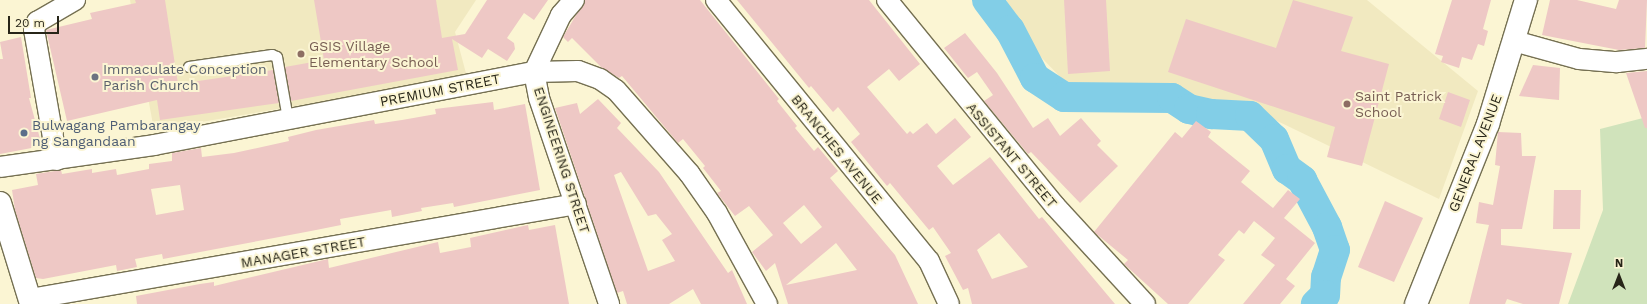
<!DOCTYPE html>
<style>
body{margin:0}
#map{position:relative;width:1647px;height:304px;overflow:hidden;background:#fbf5d3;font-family:"Work Sans",sans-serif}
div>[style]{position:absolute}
.built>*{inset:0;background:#f1e9c0}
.green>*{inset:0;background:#d0e3bb}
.river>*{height:30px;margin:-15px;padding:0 15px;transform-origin:15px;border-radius:15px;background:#82cee7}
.building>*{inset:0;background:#eec8c5}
.roads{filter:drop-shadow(1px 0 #757052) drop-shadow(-1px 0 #757052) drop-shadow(0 1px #757052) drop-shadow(0 -1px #757052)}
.service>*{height:10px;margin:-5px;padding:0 5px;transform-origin:5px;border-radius:5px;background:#fff}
.minor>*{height:20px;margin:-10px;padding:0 10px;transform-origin:10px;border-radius:10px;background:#fff}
.tertiary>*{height:22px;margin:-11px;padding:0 11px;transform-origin:11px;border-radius:11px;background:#fff}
.dots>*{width:11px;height:11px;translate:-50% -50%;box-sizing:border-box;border:2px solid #fbf5d3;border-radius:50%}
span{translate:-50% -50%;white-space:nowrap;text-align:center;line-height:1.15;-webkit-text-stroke:4px #fbf5d3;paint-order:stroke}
.education-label{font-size:14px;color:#785e54}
.left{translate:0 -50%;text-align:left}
.worship-label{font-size:14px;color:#5b616d}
.street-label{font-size:14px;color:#272518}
.service-label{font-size:14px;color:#4e5e75}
.north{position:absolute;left:1599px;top:256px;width:40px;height:40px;-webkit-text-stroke:3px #fbf5d3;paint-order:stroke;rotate:0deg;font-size:11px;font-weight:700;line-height:16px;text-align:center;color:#272518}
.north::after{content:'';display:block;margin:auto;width:14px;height:18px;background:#272518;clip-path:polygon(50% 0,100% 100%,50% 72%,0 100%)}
.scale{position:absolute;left:8px;top:16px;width:51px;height:18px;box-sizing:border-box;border:2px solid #272518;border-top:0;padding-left:5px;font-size:12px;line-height:14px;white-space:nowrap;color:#272518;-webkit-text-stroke:3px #fbf5d3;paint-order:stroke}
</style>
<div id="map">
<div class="built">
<i style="clip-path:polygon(130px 0,476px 0,455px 32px,467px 77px,154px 130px)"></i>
<i style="clip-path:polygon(1006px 0,1367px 0,1478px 91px,1439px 199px,1267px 116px,1170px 89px,1069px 86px,1039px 55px)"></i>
</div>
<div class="green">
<i style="clip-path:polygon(1647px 117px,1647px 304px,1568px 304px,1603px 210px,1600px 129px)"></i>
</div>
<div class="river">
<i style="left:987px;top:0;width:38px;rotate:53deg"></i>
<i style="left:1010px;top:30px;width:54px;rotate:62.5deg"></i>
<i style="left:1035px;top:78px;width:35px;rotate:33deg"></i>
<i style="left:1064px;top:97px;width:108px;rotate:0.5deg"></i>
<i style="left:1172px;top:98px;width:20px;rotate:33deg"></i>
<i style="left:1189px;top:109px;width:23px;rotate:13deg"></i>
<i style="left:1211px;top:114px;width:39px;rotate:3deg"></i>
<i style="left:1250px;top:116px;width:33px;rotate:44deg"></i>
<i style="left:1274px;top:139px;width:33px;rotate:67deg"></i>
<i style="left:1287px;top:169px;width:19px;rotate:36deg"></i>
<i style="left:1302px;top:180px;width:53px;rotate:62deg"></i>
<i style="left:1327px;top:227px;width:24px;rotate:71deg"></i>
<i style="left:1335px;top:250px;width:28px;rotate:108deg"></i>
<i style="left:1326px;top:277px;width:18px;rotate:93deg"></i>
<i style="left:1325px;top:295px;width:13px;rotate:135deg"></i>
</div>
<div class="building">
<i style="clip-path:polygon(135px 0,165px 0,178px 84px,273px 70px,279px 103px,160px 120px,157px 100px,67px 121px,46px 30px,92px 19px,90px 13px,136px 3px)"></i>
<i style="clip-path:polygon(314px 0,436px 0,442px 38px,465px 34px,487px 0,548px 0,534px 20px,524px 13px,507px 38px,514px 43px,515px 49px,507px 61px,488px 49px,482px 58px,452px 39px,458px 70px,291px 101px,285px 67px,324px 60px)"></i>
<i style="clip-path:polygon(evenodd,585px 0,700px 0,779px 99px,777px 101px,797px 126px,795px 128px,814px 151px,818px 147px,838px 171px,830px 178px,895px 255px,918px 304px,788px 304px,775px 263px,766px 271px,752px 252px,773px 235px,749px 206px,735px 216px,717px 193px,721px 191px,703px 168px,705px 166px,683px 139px,678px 143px,622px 76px,619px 78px,601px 67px,572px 38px,568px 42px,563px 37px,585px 0,804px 205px,822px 227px,801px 244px,783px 223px,804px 205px,585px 0,836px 243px,857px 270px,786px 285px,836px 243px)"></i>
<i style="clip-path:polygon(evenodd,737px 0,869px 0,920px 64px,899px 81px,889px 69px,867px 87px,907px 134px,910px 131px,913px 134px,927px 123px,936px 134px,955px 118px,971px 137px,937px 166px,953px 185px,990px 157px,1039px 219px,1042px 217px,1115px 304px,972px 304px,968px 288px,963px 290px,945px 256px,951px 253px,933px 227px,929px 230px,890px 183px,887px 186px,851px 142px,860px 134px,838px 107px,833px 112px,811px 86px,809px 88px,737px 0,999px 233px,1028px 267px,992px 279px,977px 250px,999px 233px)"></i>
<i style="clip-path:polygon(1064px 0,1106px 0,1110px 71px,1068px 74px)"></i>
<i style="clip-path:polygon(1293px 0,1353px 17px,1341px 51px,1389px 64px,1362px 166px,1327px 157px,1335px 127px,1168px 72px,1186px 19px,1276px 48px)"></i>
<i style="clip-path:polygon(1452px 0,1491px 0,1483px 29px,1488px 31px,1484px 46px,1478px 44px,1472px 60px,1462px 57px,1459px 68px,1441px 62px,1443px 56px,1435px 54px)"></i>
<i style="clip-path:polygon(1550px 0,1577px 0,1616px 9px,1619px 0,1647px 0,1645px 48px,1619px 50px,1542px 35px)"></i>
<i style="clip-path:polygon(965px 33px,997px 73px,1033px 128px,1048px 118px,1060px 136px,1081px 118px,1101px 141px,1097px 145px,1118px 166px,1080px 203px,1031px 152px,1028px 154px,984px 101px,993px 95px,977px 72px,968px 78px,944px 48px)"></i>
<i style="clip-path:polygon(21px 37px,31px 98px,29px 98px,42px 146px,0 154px,0 59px,3px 59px,0 42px)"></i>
<i style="clip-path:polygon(1533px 65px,1560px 68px,1559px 100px,1519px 96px)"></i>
<i style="clip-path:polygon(1647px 71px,1647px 128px,1645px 128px,1626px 73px)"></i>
<i style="clip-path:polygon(1448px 92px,1470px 100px,1461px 127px,1439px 119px)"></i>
<i style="clip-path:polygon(evenodd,598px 99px,621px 123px,617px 128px,659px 172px,728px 273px,732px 270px,747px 304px,701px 304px,693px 289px,669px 304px,627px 304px,623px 291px,617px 293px,555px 108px,577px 103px,580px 114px,598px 99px,621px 172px,648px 216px,656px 214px,672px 234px,662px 240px,675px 261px,648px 271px,614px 175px,621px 172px)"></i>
<i style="clip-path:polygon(evenodd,493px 102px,494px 110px,525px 104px,540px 190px,454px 207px,453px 203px,421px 208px,422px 211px,392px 217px,391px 210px,340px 219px,341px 225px,311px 231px,163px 259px,162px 254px,135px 259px,137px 267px,117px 271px,116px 265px,43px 279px,36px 278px,15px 210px,12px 190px,38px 185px,36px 174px,61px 170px,62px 174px,92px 169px,92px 173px,116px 169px,117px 175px,149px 169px,149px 164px,172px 161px,172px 153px,201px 148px,202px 157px,234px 153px,289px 141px,288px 137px,316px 130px,374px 120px,375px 124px,402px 120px,436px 114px,435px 109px,493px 102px,180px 185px,184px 210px,156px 215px,151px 189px,180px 185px)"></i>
<i style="clip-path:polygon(1196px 121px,1211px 132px,1208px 137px,1250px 171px,1241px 182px,1273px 208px,1288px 190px,1300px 199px,1284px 218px,1315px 243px,1286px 279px,1295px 286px,1280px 304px,1243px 304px,1275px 265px,1261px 255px,1275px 238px,1254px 221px,1244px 234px,1239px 230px,1218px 255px,1225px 260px,1188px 304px,1168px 304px,1124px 264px,1128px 260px,1094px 232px,1175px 132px,1182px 138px)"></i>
<i style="clip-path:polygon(1498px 132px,1521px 133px,1522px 156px,1536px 156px,1522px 229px,1501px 229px,1501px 245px,1572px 253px,1559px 304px,1523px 304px,1507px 299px,1505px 304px,1469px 304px,1489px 225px,1476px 223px,1479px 202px,1493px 205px,1500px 166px,1495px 165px)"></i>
<i style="clip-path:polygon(1554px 190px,1581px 190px,1580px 229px,1553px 229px)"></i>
<i style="clip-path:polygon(1385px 201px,1423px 218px,1394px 282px,1358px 267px)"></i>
<i style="clip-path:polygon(528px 225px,529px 230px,555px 225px,569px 304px,137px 304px,136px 296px,200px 284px,214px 282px,214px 286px,328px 259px,329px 268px,438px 242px,440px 253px,471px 247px,470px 238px)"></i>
</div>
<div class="roads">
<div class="service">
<i style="left:189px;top:67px;width:84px;rotate:-8.2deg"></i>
<i style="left:272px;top:55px;width:5px;rotate:22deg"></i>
<i style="left:277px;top:57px;width:63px;rotate:79.9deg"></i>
</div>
<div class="minor">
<i style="left:574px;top:0;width:20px;rotate:131deg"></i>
<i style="left:561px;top:15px;width:63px;rotate:115.3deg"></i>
<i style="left:534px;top:72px;width:26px;rotate:79deg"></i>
<i style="left:539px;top:98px;width:218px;rotate:71.2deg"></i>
<i style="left:716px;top:0;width:337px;rotate:50.8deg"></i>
<i style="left:929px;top:261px;width:47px;rotate:65.1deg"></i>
<i style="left:887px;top:0;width:266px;rotate:50.8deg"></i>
<i style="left:1055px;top:206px;width:133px;rotate:47.4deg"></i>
<i style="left:1514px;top:41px;width:67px;rotate:15.5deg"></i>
<i style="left:1579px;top:59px;width:38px;rotate:5deg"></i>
<i style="left:1617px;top:62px;width:30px;rotate:-6deg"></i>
<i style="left:57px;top:160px;width:133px;rotate:-100deg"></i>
<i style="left:34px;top:29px;width:8px;rotate:-67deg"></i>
<i style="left:37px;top:22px;width:44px;rotate:-30.1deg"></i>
<i style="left:0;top:167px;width:156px;rotate:-8.1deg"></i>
<i style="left:154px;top:145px;width:387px;rotate:-10.9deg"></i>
<i style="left:534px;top:72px;width:44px;rotate:-1.3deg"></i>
<i style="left:578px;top:71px;width:23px;rotate:20deg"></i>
<i style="left:600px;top:79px;width:19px;rotate:35deg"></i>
<i style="left:616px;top:90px;width:111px;rotate:48.7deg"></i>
<i style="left:689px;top:173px;width:49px;rotate:55deg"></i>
<i style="left:717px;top:213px;width:104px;rotate:61.2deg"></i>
<i style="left:30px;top:299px;width:554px;rotate:-9.87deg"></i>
</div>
<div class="tertiary">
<i style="left:0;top:203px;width:106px;rotate:72.9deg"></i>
<i style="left:1416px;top:304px;width:194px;rotate:-68.2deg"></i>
<i style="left:1488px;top:124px;width:130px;rotate:-73deg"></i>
</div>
</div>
<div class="dots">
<i style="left:301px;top:54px;background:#8d6e63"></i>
<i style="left:95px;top:77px;background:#6b7280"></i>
<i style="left:1347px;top:104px;background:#8d6e63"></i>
<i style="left:24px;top:133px;background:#5c6f8a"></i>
</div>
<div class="education-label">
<span class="left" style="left:309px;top:54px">GSIS Village<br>Elementary School</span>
<span class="left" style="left:1355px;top:104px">Saint Patrick<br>School</span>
</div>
<div class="worship-label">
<span class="left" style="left:103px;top:77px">Immaculate Conception<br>Parish Church</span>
</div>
<div class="street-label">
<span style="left:440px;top:90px;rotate:-11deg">PREMIUM STREET</span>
<span style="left:837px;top:149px;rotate:51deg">BRANCHES AVENUE</span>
<span style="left:1475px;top:153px;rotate:-69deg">GENERAL AVENUE</span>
<span style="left:1012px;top:155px;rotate:50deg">ASSISTANT STREET</span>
<span style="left:562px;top:160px;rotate:72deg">ENGINEERING STREET</span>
<span style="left:303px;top:252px;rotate:-10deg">MANAGER STREET</span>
</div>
<div class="service-label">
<span class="left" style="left:32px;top:133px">Bulwagang Pambarangay<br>ng Sangandaan</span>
</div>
<div class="north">N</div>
<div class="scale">20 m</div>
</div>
